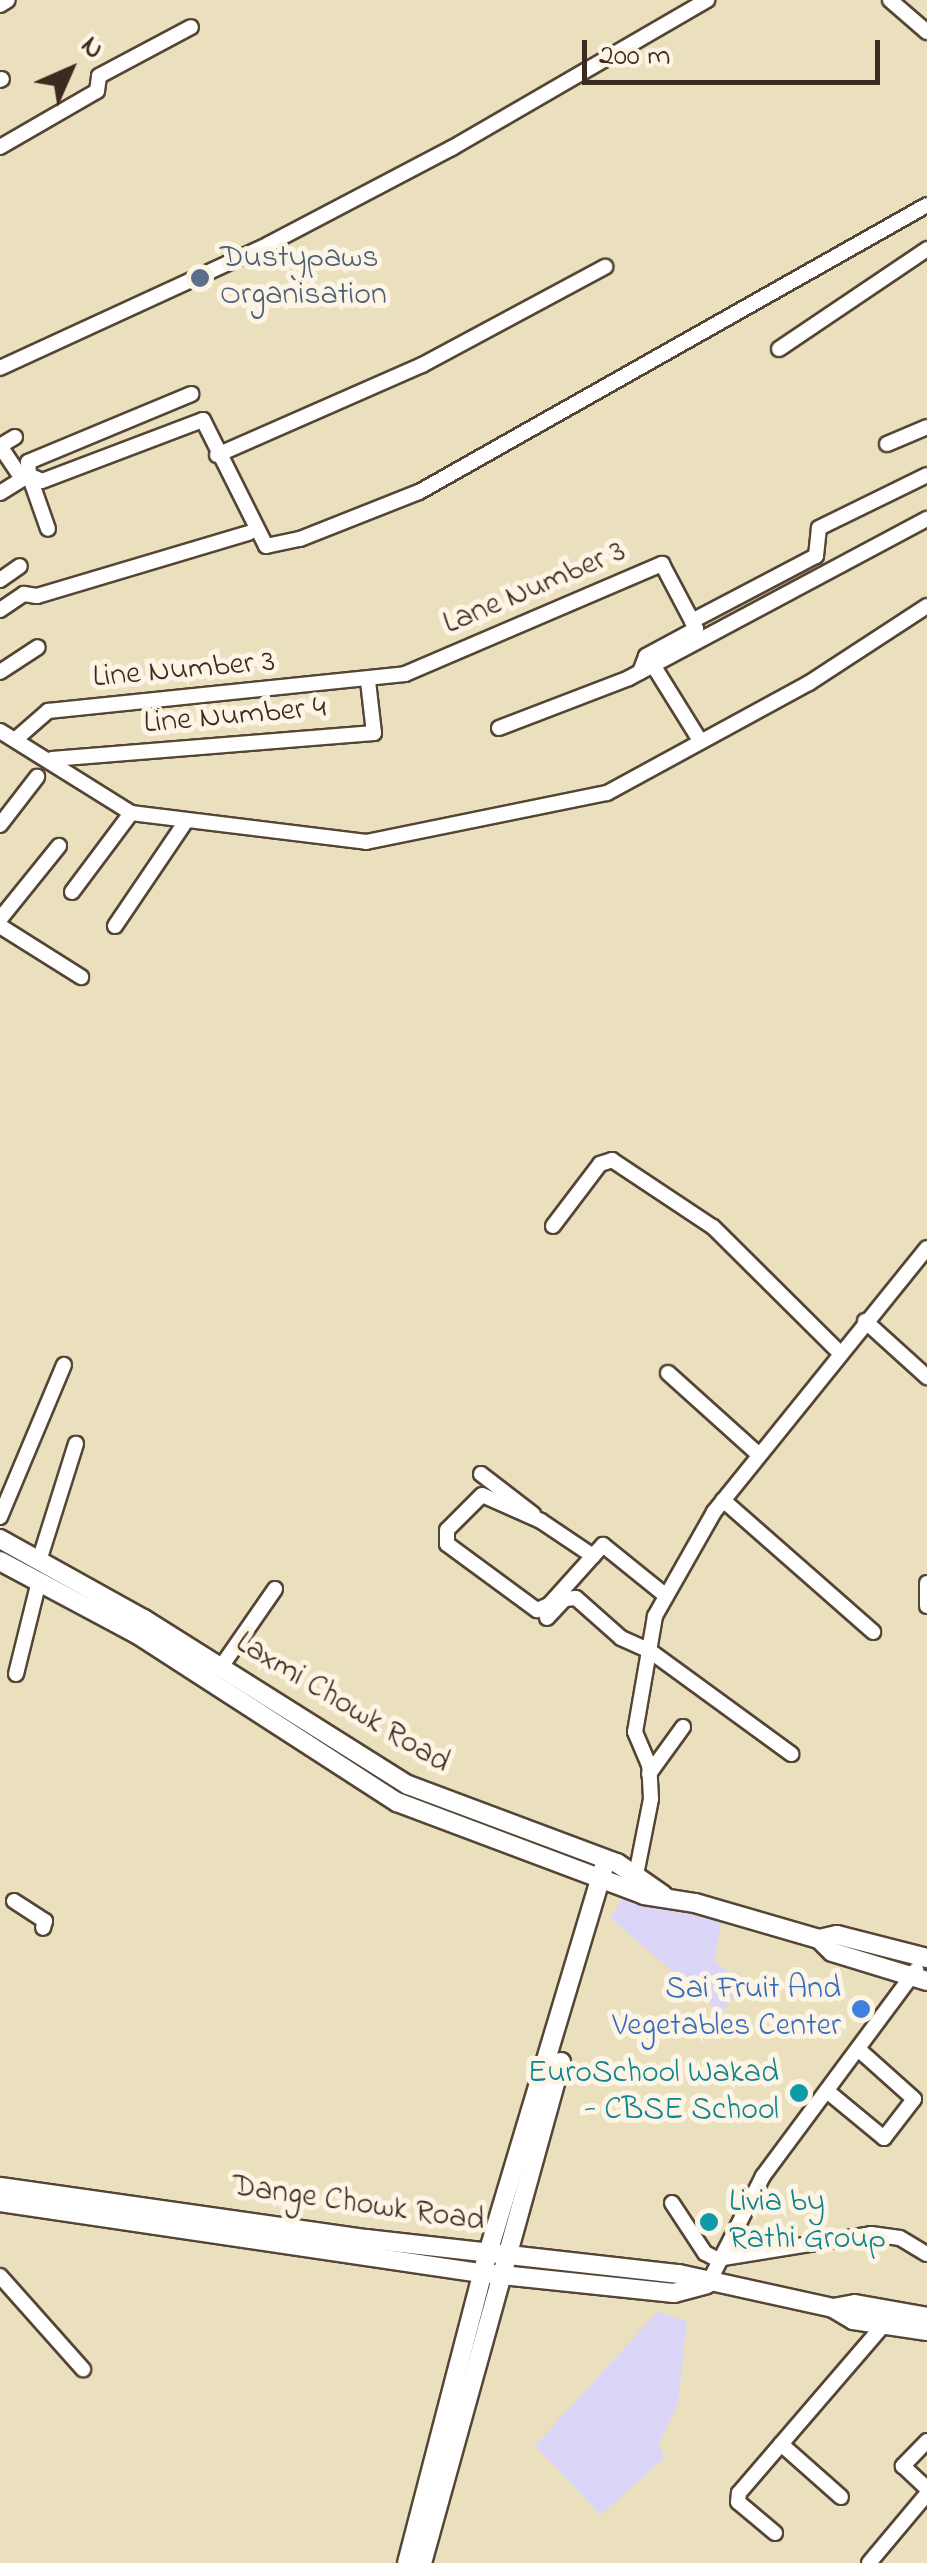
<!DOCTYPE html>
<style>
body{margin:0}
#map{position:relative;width:927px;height:2563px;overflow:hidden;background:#ebe0bd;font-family:"Indie Flower",sans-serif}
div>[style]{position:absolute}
.built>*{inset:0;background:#dbd6f7}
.roads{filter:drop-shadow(2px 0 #554536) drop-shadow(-2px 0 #554536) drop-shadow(0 2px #554536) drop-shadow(0 -2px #554536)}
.minor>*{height:14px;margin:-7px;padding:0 7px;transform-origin:7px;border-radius:7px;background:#fff}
.major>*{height:18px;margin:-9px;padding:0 9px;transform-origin:9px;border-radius:9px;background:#fff}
.dots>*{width:28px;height:28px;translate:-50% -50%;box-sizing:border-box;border:5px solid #fcf5e5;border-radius:50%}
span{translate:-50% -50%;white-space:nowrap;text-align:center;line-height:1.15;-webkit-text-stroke:10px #fcf5e5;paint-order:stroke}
.service-label{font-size:32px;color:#4e5e75}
.left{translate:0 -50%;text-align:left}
.street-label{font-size:32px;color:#3b2a1e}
.shop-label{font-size:32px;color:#366cbe}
.right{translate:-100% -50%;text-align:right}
.culture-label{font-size:32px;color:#0d838f}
.north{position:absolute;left:20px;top:20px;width:100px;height:100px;-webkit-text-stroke:8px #fcf5e5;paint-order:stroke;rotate:45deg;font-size:28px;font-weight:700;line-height:40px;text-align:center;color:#3b2a1e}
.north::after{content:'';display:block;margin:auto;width:35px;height:45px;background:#3b2a1e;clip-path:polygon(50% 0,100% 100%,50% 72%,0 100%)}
.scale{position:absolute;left:582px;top:40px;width:298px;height:45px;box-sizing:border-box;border:5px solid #3b2a1e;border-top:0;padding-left:12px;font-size:30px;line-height:35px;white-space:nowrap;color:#3b2a1e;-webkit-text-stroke:8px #fcf5e5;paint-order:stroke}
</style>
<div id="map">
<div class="built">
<i style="clip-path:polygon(623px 1898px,721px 1922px,715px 1961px,734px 1976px,727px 1986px,736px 1993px,721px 2013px,610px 1918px)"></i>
<i style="clip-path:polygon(657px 2312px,687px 2321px,678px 2403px,659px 2444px,664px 2458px,601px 2515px,535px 2446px)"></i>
</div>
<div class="roads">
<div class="minor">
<i style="left:890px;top:0;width:49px;rotate:40.9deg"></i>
<i style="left:0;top:5px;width:9px;rotate:-32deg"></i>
<i style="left:0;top:80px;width:2px;rotate:-27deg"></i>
<i style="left:0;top:147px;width:112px;rotate:-30deg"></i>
<i style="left:97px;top:91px;width:15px;rotate:-82deg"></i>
<i style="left:99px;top:76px;width:104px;rotate:-28deg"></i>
<i style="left:779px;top:349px;width:179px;rotate:-34deg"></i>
<i style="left:0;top:368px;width:296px;rotate:-24.7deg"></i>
<i style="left:269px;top:244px;width:207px;rotate:-27.7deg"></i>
<i style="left:452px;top:148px;width:295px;rotate:-30.1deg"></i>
<i style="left:15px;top:437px;width:17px;rotate:149deg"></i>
<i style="left:0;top:446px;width:40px;rotate:56deg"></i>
<i style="left:887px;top:444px;width:43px;rotate:-23deg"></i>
<i style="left:217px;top:455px;width:224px;rotate:-23.7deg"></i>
<i style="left:422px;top:365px;width:208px;rotate:-28.2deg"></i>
<i style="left:29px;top:475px;width:14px;rotate:25deg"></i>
<i style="left:42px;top:481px;width:172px;rotate:-20.8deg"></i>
<i style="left:203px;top:420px;width:141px;rotate:63.4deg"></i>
<i style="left:266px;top:546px;width:35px;rotate:-12deg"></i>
<i style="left:300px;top:539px;width:128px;rotate:-21.6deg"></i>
<i style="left:419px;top:492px;width:583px;rotate:-29.46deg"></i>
<i style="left:29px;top:475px;width:57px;rotate:70.6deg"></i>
<i style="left:0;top:493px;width:34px;rotate:-32deg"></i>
<i style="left:29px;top:475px;width:13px;rotate:-94deg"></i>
<i style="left:28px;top:462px;width:177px;rotate:-22.6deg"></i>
<i style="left:0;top:580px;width:24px;rotate:-35deg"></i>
<i style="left:0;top:610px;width:29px;rotate:-34deg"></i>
<i style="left:24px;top:594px;width:13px;rotate:9deg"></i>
<i style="left:37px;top:596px;width:221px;rotate:-16.6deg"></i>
<i style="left:692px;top:621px;width:140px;rotate:-27.7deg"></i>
<i style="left:816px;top:556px;width:28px;rotate:-84deg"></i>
<i style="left:819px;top:528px;width:120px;rotate:-26.1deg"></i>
<i style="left:653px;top:665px;width:87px;rotate:58.1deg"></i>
<i style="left:0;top:672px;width:45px;rotate:-33.3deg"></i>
<i style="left:640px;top:672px;width:17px;rotate:-69deg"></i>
<i style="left:646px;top:656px;width:57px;rotate:-28.4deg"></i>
<i style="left:696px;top:629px;width:9px;rotate:-117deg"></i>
<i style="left:499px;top:728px;width:139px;rotate:-21deg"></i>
<i style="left:629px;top:678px;width:338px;rotate:-28.1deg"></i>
<i style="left:0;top:731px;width:155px;rotate:32deg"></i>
<i style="left:131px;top:813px;width:237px;rotate:7deg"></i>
<i style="left:366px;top:842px;width:246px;rotate:-11.5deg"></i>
<i style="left:607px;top:793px;width:230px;rotate:-28.6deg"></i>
<i style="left:809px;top:683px;width:141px;rotate:-33.1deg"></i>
<i style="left:16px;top:739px;width:43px;rotate:-41.2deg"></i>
<i style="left:48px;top:711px;width:359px;rotate:-5.9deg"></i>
<i style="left:405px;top:674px;width:280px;rotate:-23.2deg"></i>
<i style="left:662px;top:564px;width:64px;rotate:62.2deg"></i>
<i style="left:52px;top:759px;width:323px;rotate:-4.6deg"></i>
<i style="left:374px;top:733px;width:52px;rotate:-96.6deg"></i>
<i style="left:0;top:825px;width:61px;rotate:-52.4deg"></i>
<i style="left:72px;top:892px;width:99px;rotate:-53.2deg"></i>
<i style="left:0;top:919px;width:94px;rotate:-51.1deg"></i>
<i style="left:0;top:926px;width:96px;rotate:32.2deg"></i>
<i style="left:115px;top:926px;width:123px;rotate:-55.9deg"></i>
<i style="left:553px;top:1226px;width:78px;rotate:-52.8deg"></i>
<i style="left:600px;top:1164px;width:13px;rotate:-18deg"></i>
<i style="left:612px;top:1160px;width:121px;rotate:33.6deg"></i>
<i style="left:713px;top:1227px;width:179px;rotate:44.8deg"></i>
<i style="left:865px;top:1321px;width:84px;rotate:42.1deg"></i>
<i style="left:668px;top:1373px;width:122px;rotate:42deg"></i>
<i style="left:481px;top:1474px;width:66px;rotate:37.6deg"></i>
<i style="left:723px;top:1500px;width:200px;rotate:41.3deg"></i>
<i style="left:0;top:1517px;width:165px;rotate:-67.2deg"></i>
<i style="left:593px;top:1556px;width:63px;rotate:-146.1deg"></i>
<i style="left:541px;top:1521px;width:64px;rotate:-156.2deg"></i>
<i style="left:482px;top:1495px;width:49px;rotate:135deg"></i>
<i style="left:447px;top:1530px;width:14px;rotate:90deg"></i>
<i style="left:447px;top:1544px;width:112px;rotate:36.3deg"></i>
<i style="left:537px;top:1610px;width:13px;rotate:-23deg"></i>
<i style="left:549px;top:1605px;width:66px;rotate:-48.1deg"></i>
<i style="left:593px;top:1556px;width:15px;rotate:-48deg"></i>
<i style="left:603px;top:1545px;width:80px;rotate:38.9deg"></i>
<i style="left:39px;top:1561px;width:123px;rotate:-72.5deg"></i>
<i style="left:927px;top:1583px;width:23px;rotate:90deg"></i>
<i style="left:547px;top:1618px;width:26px;rotate:-47deg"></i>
<i style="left:565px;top:1599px;width:11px;rotate:-5deg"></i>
<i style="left:576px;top:1598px;width:60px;rotate:41.6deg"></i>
<i style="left:621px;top:1638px;width:32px;rotate:24deg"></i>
<i style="left:650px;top:1651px;width:175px;rotate:36.1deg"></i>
<i style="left:221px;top:1667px;width:95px;rotate:-55.3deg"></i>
<i style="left:16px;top:1674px;width:96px;rotate:-76.1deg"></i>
<i style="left:649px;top:1774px;width:58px;rotate:-54.1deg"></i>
<i style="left:634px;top:1885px;width:88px;rotate:-78.8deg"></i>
<i style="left:651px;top:1799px;width:34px;rotate:-93deg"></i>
<i style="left:649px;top:1765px;width:36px;rotate:-113deg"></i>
<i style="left:635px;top:1732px;width:118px;rotate:-80.2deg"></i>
<i style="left:655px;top:1616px;width:120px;rotate:-60.4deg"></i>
<i style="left:714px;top:1512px;width:339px;rotate:-51.1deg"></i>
<i style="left:14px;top:1901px;width:37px;rotate:33deg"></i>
<i style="left:45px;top:1921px;width:7px;rotate:106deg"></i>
<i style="left:827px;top:2091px;width:74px;rotate:39.5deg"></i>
<i style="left:884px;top:2138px;width:49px;rotate:-52.4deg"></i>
<i style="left:914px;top:2099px;width:75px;rotate:-138.2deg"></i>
<i style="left:672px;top:2203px;width:60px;rotate:56.6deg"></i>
<i style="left:705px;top:2253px;width:13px;rotate:27deg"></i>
<i style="left:717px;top:2259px;width:156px;rotate:-9.2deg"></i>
<i style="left:871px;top:2234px;width:29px;rotate:8deg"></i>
<i style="left:900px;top:2238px;width:31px;rotate:31deg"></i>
<i style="left:0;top:2276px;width:125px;rotate:48.3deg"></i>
<i style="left:708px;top:2284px;width:121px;rotate:-63deg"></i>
<i style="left:763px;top:2176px;width:257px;rotate:-53.4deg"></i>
<i style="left:927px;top:2441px;width:35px;rotate:134deg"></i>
<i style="left:903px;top:2466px;width:33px;rotate:43deg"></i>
<i style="left:781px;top:2444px;width:80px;rotate:41.5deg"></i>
<i style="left:775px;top:2533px;width:48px;rotate:-140deg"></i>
<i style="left:738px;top:2502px;width:9px;rotate:-84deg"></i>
<i style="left:739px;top:2493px;width:224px;rotate:-49.3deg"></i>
<i style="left:869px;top:2563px;width:90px;rotate:-50deg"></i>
</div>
<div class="major">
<i style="left:0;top:1539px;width:165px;rotate:29.1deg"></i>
<i style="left:144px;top:1619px;width:312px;rotate:32.2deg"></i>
<i style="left:408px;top:1785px;width:223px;rotate:20.5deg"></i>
<i style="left:617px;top:1863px;width:56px;rotate:34.8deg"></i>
<i style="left:0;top:1561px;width:155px;rotate:28.1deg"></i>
<i style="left:137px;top:1634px;width:310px;rotate:32.9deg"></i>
<i style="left:397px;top:1802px;width:264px;rotate:20.6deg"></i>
<i style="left:644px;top:1895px;width:52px;rotate:8.9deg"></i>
<i style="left:695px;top:1903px;width:129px;rotate:16.2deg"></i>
<i style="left:819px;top:1939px;width:18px;rotate:45deg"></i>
<i style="left:832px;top:1952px;width:99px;rotate:17deg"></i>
<i style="left:819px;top:1939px;width:18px;rotate:-13deg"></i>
<i style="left:837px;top:1935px;width:93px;rotate:14.3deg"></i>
<i style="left:0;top:2187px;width:370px;rotate:8.1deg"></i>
<i style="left:366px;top:2239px;width:315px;rotate:6.4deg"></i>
<i style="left:679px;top:2274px;width:158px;rotate:12.4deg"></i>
<i style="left:833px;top:2308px;width:22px;rotate:-10deg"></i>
<i style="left:855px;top:2304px;width:73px;rotate:10.2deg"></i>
<i style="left:0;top:2202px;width:488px;rotate:8.4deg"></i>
<i style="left:483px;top:2273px;width:192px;rotate:6deg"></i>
<i style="left:674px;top:2293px;width:34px;rotate:-15deg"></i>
<i style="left:833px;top:2308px;width:23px;rotate:31deg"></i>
<i style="left:853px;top:2320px;width:75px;rotate:8.5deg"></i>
<i style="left:407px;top:2563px;width:320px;rotate:-75.4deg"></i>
<i style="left:488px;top:2253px;width:404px;rotate:-73.3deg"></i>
<i style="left:422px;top:2563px;width:520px;rotate:-74.49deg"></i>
</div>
</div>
<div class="dots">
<i style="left:200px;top:278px;background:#5c6f8a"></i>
<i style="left:861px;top:2009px;background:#3f7fe0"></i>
<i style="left:799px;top:2093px;background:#0f9aa8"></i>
<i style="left:709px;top:2222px;background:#0f9aa8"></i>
</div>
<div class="service-label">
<span class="left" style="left:220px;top:278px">Dustypaws<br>Organisation</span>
</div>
<div class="street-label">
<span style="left:535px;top:589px;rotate:-23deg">Lane Number 3</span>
<span style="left:184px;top:671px;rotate:-5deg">Line Number 3</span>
<span style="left:235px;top:717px;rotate:-5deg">Line Number 4</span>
<span style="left:342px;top:1704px;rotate:31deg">Laxmi Chowk Road</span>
<span style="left:358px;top:2205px;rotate:8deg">Dange Chowk Road</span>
</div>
<div class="shop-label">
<span class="right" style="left:841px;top:2009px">Sai Fruit And<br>Vegetables Center</span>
</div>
<div class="culture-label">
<span class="right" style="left:779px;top:2093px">EuroSchool Wakad<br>- CBSE School</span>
<span class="left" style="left:729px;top:2222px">Livia by<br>Rathi Group</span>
</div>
<div class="north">N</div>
<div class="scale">200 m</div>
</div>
